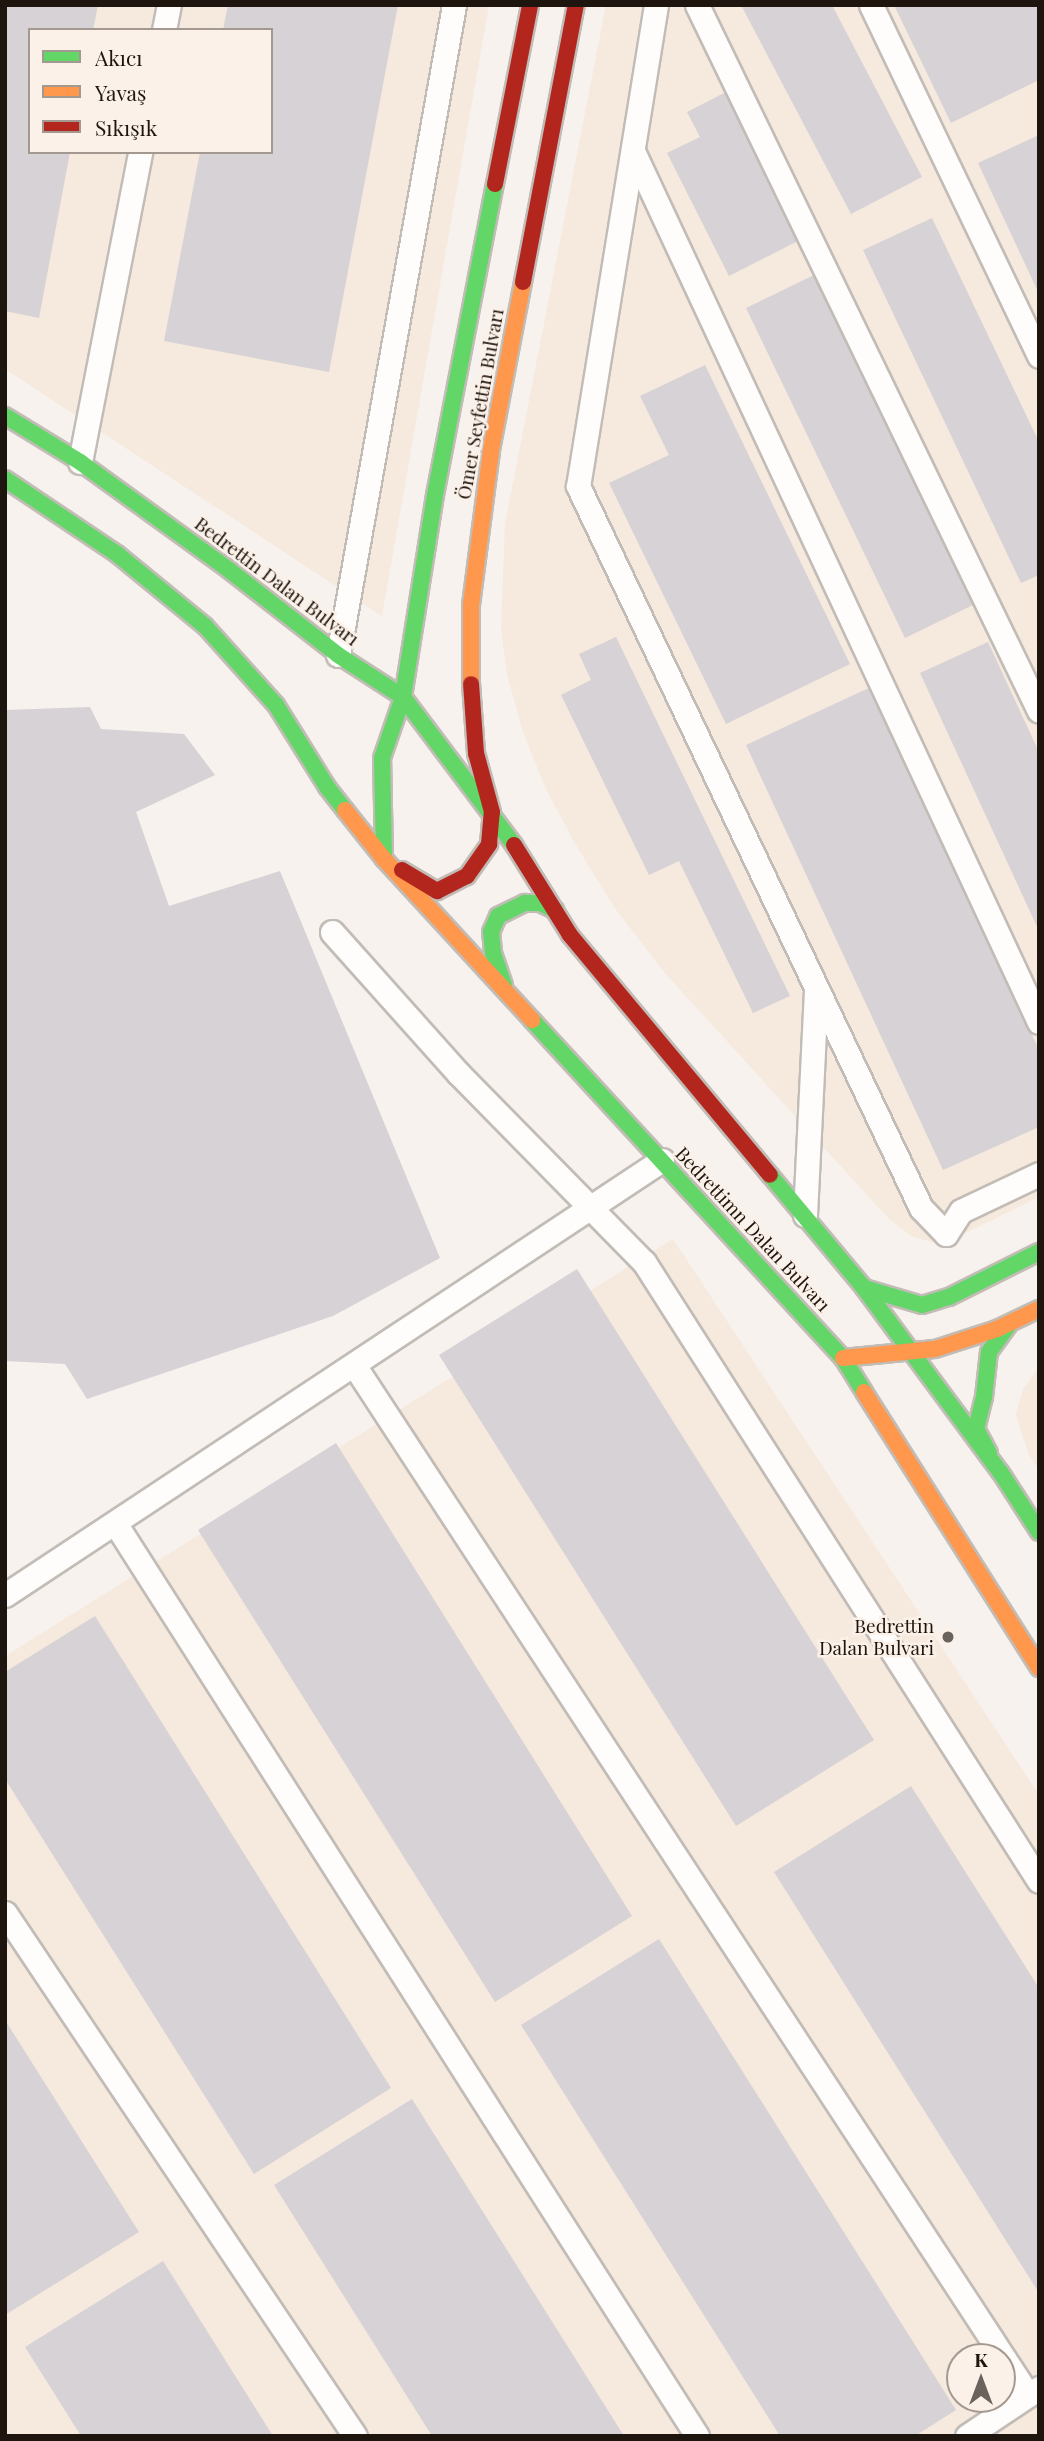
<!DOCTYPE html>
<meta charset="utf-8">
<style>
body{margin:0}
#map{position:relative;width:1044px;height:2441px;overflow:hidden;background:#f7f2ed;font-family:"Playfair Display",serif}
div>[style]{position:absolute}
.built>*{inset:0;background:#f6e9de}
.building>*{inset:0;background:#d7d2d6}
.roads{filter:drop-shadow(2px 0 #c2bcb6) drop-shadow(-2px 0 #c2bcb6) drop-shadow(0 2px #c2bcb6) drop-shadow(0 -2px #c2bcb6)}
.lane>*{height:23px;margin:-11.5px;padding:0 11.5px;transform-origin:11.5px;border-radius:11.5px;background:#fefdfc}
.fast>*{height:16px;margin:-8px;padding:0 8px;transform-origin:8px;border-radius:8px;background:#63d668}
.slow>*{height:16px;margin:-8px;padding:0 8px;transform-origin:8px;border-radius:8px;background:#ff974d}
.jam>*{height:16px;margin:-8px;padding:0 8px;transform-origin:8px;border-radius:8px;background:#b3261e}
.dots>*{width:19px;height:19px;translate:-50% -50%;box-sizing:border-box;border:4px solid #fbf1e9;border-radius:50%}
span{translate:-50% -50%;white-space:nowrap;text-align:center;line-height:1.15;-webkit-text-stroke:5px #fbf1e9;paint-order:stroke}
.street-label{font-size:19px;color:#1e150e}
.poi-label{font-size:19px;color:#1e150e}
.right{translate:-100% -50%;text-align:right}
.frame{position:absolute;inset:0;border:7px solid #1e150e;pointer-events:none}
.legend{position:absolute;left:28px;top:28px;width:245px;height:126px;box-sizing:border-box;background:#fbf1e9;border:2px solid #a39991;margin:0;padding:9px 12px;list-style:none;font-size:21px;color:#1e150e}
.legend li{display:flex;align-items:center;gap:14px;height:35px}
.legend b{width:35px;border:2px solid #a39991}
.north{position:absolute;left:946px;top:2343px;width:70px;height:70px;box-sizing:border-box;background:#fbf1e9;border:2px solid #a39991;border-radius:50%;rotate:0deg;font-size:19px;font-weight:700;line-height:28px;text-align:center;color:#1e150e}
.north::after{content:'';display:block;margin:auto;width:24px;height:32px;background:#6a625c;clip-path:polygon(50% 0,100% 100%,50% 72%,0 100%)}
</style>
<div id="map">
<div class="built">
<i style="clip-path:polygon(evenodd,5px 5px,489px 5px,382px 616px,5px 369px,5px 5px,30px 30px,271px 30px,271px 152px,30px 152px,30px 30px)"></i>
<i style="clip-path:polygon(606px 5px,1039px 5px,1039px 1197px,955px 1238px,932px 1242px,911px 1236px,888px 1218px,664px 972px,614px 907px,573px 840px,545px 787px,523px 732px,507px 674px,501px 628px,505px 524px)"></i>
<i style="clip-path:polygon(evenodd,673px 1239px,1039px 1795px,1039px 2436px,5px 2436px,5px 1656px,673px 1239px,960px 2357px,1002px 2357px,1002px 2399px,960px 2399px,960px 2357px)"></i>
<i style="clip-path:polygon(1039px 1368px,1039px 1470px,1028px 1453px,1016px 1415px,1023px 1389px)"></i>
</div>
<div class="building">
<i style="clip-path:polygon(5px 5px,98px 5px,93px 30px,30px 30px,30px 152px,70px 152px,39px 318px,5px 311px)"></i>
<i style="clip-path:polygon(228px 5px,398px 5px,329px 372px,164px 341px,200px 152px,271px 152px,271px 30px,223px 30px)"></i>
<i style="clip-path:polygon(741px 5px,832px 5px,922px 177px,851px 214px)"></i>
<i style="clip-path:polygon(894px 5px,1039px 5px,1039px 80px,951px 123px)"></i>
<i style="clip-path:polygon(726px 92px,800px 240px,729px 276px,667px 153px,700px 137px,687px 112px)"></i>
<i style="clip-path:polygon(1039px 135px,1039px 294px,978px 163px)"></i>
<i style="clip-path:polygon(932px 218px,1039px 442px,1039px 575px,1021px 583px,863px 250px)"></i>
<i style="clip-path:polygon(814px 275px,973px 605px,905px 638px,746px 308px)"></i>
<i style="clip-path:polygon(705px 365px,850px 664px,726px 724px,609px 483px,669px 455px,640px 396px)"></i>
<i style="clip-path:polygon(616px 637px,790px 996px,753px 1013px,679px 861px,649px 875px,561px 695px,591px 680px,579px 654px)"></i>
<i style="clip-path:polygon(988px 642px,1039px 752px,1039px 931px,920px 673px)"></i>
<i style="clip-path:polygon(871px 687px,1039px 1050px,1039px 1127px,943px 1170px,746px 745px)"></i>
<i style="clip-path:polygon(90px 707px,101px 729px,184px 734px,215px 775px,136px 812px,169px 906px,280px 871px,440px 1258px,333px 1316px,87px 1399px,65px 1364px,5px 1361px,5px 710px)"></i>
<i style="clip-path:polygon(577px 1269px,874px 1740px,736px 1826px,439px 1355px)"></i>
<i style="clip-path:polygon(336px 1443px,632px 1916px,495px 2002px,198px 1530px)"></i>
<i style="clip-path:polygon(95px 1616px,391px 2088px,254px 2174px,5px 1779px,5px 1672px)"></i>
<i style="clip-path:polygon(911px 1786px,1039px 1988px,1039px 2293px,774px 1872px)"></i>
<i style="clip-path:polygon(659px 1939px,956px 2410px,915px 2436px,780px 2436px,521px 2025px)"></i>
<i style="clip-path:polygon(5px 2020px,139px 2232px,5px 2315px)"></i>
<i style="clip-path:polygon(412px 2099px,624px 2436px,432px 2436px,274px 2185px)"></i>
<i style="clip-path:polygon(163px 2261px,273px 2436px,81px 2436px,25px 2347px)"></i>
</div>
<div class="roads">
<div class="lane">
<i style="left:656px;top:5px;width:487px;rotate:99.2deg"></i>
<i style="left:578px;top:486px;width:799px;rotate:64.59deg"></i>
<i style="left:921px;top:1208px;width:36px;rotate:46deg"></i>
<i style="left:946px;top:1234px;width:27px;rotate:-57deg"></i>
<i style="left:961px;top:1211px;width:86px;rotate:-25.4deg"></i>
<i style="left:697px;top:5px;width:784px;rotate:64.15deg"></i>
<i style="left:871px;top:5px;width:389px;rotate:64.4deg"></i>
<i style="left:164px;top:30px;width:25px;rotate:-79deg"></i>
<i style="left:633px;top:151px;width:961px;rotate:65.01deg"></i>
<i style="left:80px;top:462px;width:316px;rotate:-79deg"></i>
<i style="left:338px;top:655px;width:660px;rotate:-79.88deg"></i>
<i style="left:332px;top:932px;width:191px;rotate:48.2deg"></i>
<i style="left:459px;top:1074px;width:264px;rotate:45.5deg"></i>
<i style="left:644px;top:1262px;width:734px;rotate:57.46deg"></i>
<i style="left:805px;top:1215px;width:224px;rotate:-87.2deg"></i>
<i style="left:354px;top:1365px;width:1231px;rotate:56.8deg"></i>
<i style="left:115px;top:1523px;width:1083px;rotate:57.48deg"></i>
<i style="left:5px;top:1595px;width:788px;rotate:-33.51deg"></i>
<i style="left:5px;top:1913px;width:629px;rotate:56.21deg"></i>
<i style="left:967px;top:2436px;width:87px;rotate:-33.7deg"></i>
</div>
<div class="fast">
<i style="left:5px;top:416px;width:88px;rotate:31.5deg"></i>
<i style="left:80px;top:462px;width:184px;rotate:35.9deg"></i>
<i style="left:229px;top:570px;width:138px;rotate:37.9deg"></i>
<i style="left:338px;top:655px;width:77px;rotate:32.9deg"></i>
<i style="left:403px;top:697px;width:185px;rotate:53.1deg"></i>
<i style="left:5px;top:479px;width:135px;rotate:33.8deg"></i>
<i style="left:117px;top:554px;width:114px;rotate:39.3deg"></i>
<i style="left:205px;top:626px;width:106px;rotate:48.1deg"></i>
<i style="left:276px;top:705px;width:97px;rotate:58.1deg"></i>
<i style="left:327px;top:787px;width:29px;rotate:52deg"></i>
<i style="left:384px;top:859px;width:101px;rotate:-91.1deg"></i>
<i style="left:382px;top:758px;width:65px;rotate:-71deg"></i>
<i style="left:403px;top:697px;width:205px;rotate:-81deg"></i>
<i style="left:435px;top:495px;width:317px;rotate:-79.1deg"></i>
<i style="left:504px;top:985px;width:34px;rotate:-109deg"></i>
<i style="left:493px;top:953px;width:21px;rotate:-95deg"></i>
<i style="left:491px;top:932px;width:17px;rotate:-66deg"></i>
<i style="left:498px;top:916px;width:30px;rotate:-26deg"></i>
<i style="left:525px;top:903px;width:15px"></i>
<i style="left:540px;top:903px;width:17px;rotate:25deg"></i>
<i style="left:532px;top:1020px;width:459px;rotate:47.4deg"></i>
<i style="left:843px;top:1358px;width:40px;rotate:58deg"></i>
<i style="left:770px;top:1175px;width:147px;rotate:50.2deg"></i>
<i style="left:864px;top:1288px;width:230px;rotate:53.5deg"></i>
<i style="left:1001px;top:1473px;width:70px;rotate:57.2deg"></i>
<i style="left:864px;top:1288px;width:60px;rotate:16.3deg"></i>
<i style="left:922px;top:1305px;width:28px;rotate:-17deg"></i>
<i style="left:949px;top:1297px;width:101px;rotate:-26.6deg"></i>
<i style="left:989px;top:1453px;width:27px;rotate:-118deg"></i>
<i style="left:976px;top:1429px;width:33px;rotate:-76deg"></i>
<i style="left:984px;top:1397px;width:45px;rotate:-83.7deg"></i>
<i style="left:989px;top:1352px;width:34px;rotate:-54deg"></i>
</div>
<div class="slow">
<i style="left:471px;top:684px;width:79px;rotate:-90deg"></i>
<i style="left:471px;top:605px;width:156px;rotate:-82.6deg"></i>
<i style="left:491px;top:450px;width:171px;rotate:-79.2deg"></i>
<i style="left:345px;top:810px;width:63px;rotate:51.5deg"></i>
<i style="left:384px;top:859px;width:219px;rotate:47.4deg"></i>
<i style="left:843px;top:1358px;width:92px;rotate:-5.6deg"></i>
<i style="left:935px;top:1349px;width:65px;rotate:-17.9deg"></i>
<i style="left:997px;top:1329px;width:47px;rotate:-25.5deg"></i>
<i style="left:864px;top:1392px;width:327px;rotate:57.6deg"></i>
</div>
<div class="jam">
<i style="left:495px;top:184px;width:182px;rotate:-78.9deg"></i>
<i style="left:523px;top:282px;width:282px;rotate:-79.2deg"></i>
<i style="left:514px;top:845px;width:106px;rotate:58.1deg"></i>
<i style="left:570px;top:935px;width:312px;rotate:50.2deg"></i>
<i style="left:402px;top:870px;width:41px;rotate:31deg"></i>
<i style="left:437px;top:891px;width:34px;rotate:-27deg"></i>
<i style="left:467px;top:876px;width:39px;rotate:-55deg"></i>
<i style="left:489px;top:844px;width:32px;rotate:-85deg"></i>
<i style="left:492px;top:812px;width:61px;rotate:-105.2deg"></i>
<i style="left:476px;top:753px;width:69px;rotate:-94.1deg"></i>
</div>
</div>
<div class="dots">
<i style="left:948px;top:1637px;background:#6a625c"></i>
</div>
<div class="street-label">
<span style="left:480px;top:404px;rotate:-80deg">Ömer Seyfettin Bulvarı</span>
<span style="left:277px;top:581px;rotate:37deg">Bedrettin Dalan Bulvarı</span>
<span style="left:753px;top:1229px;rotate:47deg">Bedrettimn Dalan Bulvarı</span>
</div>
<div class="poi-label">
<span class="right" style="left:934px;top:1637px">Bedrettin<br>Dalan Bulvari</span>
</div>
<div class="frame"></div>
<ul class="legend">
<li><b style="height:9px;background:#63d668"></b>Akıcı</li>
<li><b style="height:9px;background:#ff974d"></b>Yavaş</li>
<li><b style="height:9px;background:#b3261e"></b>Sıkışık</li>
</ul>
<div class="north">K</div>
</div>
